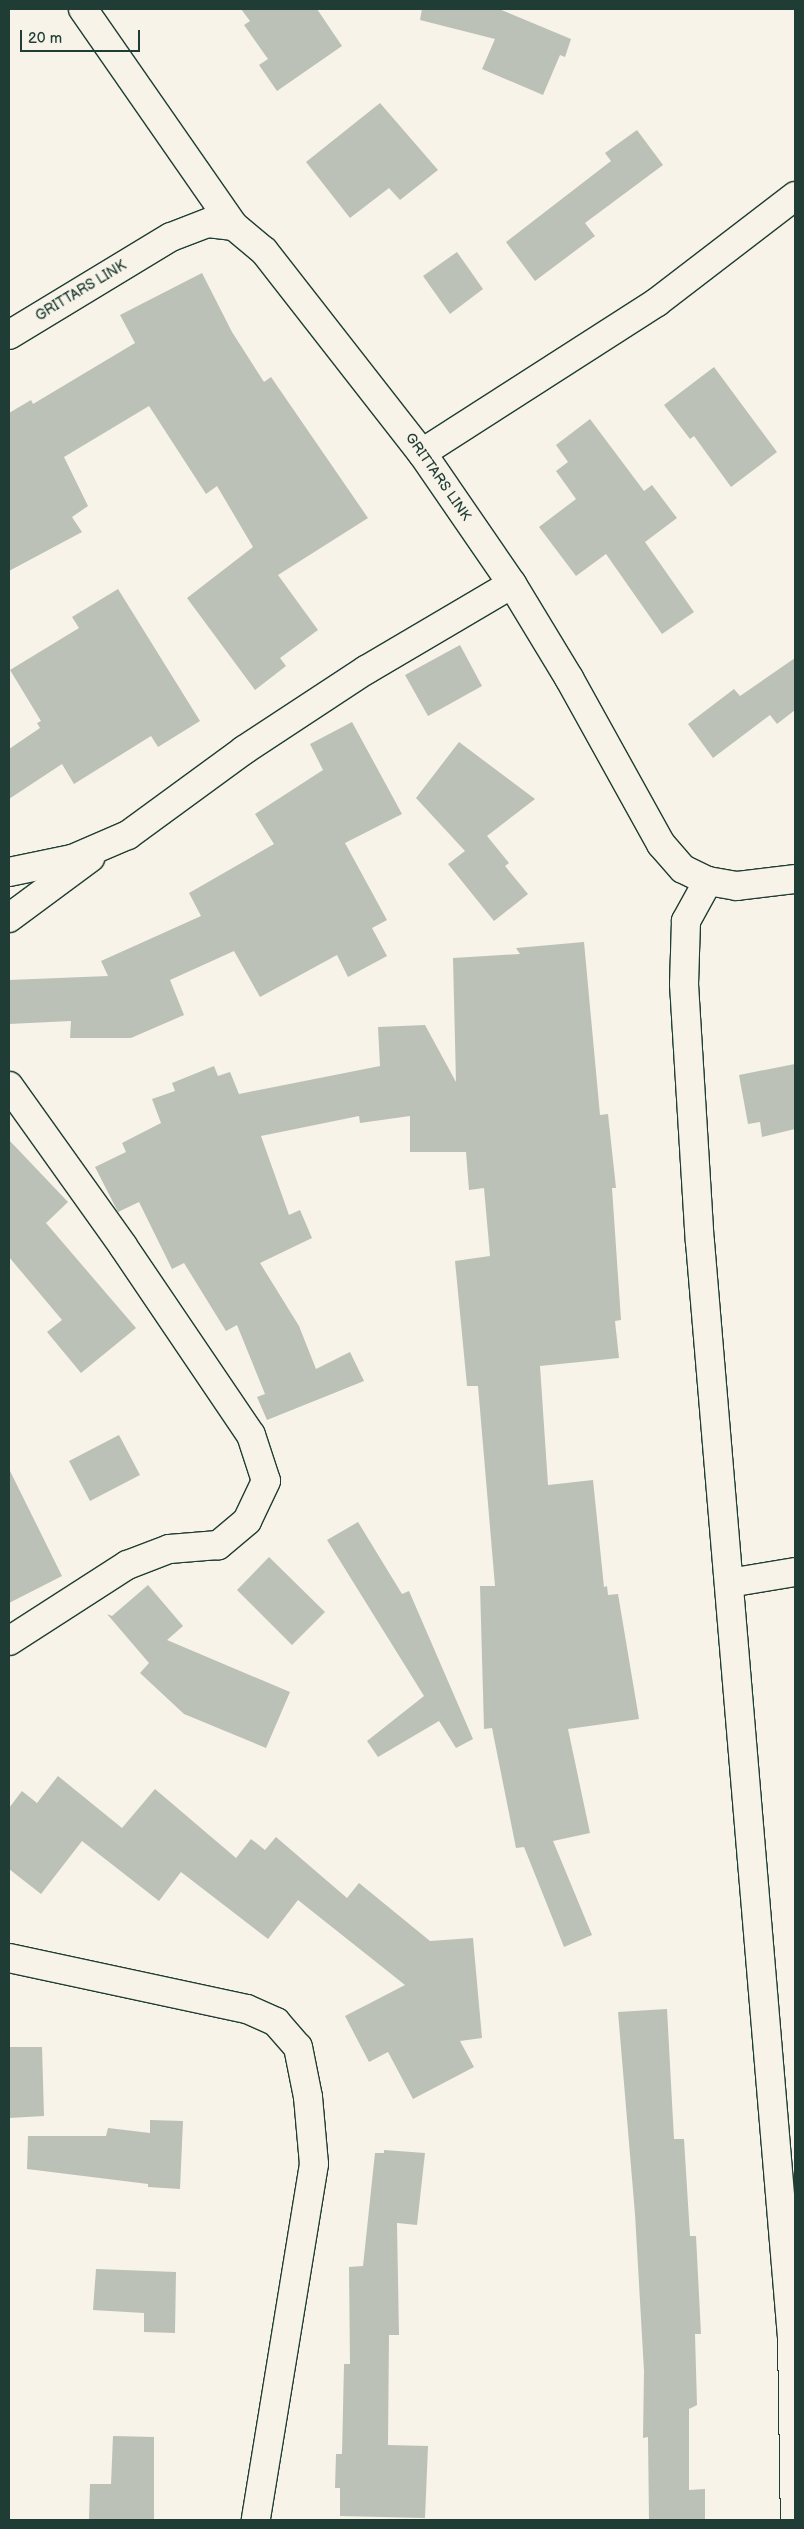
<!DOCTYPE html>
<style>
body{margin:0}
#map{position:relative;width:804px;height:2529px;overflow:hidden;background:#f7f3e8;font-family:"Balsamiq Sans",sans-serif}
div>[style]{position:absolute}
.building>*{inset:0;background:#bbc1b6}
.roads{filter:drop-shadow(1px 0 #1f3d34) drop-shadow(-1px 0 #1f3d34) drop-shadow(0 1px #1f3d34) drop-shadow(0 -1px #1f3d34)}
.street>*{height:28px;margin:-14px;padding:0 14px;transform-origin:14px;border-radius:14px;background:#f7f3e8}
.secondary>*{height:28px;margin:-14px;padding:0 14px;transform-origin:14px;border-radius:14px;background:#f7f3e8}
span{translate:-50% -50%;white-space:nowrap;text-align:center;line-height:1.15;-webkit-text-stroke:5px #f7f3e8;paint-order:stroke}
.street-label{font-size:14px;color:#1f3d34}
.frame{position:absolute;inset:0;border:10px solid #1f3d34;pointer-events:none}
.scale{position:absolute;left:20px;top:30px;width:120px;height:22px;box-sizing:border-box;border:2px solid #1f3d34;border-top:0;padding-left:6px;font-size:15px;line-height:18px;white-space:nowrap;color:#1f3d34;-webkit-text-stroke:4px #f7f3e8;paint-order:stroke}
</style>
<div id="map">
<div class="building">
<i style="clip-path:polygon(241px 9px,317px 9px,342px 46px,277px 91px,259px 65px,268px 59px,244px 25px,250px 21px)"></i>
<i style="clip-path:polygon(422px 9px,499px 9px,571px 39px,565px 57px,560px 55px,543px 95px,482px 69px,495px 39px,420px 20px)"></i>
<i style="clip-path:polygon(380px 103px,438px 170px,400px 200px,389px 188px,350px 218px,306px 162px)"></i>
<i style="clip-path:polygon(637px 130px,663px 165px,585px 223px,595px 236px,535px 281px,506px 242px,611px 161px,605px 153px)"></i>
<i style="clip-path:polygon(457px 252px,483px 289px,450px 314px,423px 276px)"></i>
<i style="clip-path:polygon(202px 273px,232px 332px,264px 382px,271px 377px,368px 518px,278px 575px,318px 630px,280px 658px,286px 666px,255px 690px,187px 598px,253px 547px,217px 486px,206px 494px,149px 406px,64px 457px,88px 506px,72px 517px,82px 532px,9px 571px,9px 413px,31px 400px,33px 404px,135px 343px,120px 315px)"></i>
<i style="clip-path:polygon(714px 367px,777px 452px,731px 487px,694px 436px,690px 439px,664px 405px)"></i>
<i style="clip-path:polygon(590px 419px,644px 491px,652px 485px,677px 518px,645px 542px,694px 612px,662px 634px,606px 554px,576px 576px,539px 527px,576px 499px,556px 471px,568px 462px,556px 445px)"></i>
<i style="clip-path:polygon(118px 589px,200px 721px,158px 747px,151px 736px,74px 784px,62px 764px,9px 799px,9px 749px,40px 728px,37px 723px,41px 721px,10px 670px,79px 628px,72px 617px)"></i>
<i style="clip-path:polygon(460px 645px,482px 686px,428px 716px,405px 675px)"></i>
<i style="clip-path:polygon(795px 658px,795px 710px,777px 724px,770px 715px,713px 758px,688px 724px,734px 689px,740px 696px)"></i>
<i style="clip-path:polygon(352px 722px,402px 814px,345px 843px,387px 920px,372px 928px,387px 956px,348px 977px,337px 955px,260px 997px,234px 951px,170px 980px,184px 1015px,131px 1038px,70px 1038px,71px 1021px,9px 1024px,9px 980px,108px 976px,101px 961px,201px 916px,189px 893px,274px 844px,255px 814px,323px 770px,310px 744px)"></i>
<i style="clip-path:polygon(459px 742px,535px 799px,487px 836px,509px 863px,505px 866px,528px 894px,494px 921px,448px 864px,465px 851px,416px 798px)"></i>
<i style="clip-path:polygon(584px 942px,600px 1115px,608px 1114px,616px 1188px,612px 1188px,621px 1320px,615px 1321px,619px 1358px,540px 1366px,548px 1485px,593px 1480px,604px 1587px,607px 1586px,608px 1595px,618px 1594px,639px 1719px,568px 1729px,590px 1833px,553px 1841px,592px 1935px,564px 1947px,524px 1847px,516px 1848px,492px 1728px,484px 1729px,480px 1586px,495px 1586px,478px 1386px,467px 1386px,455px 1261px,490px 1256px,484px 1188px,469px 1190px,466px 1152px,410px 1152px,410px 1116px,360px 1123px,359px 1116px,261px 1136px,289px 1215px,300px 1210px,312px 1238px,260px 1263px,299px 1326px,316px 1369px,350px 1352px,364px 1381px,267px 1420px,257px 1397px,265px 1394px,237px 1325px,226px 1331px,184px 1263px,172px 1269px,139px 1202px,118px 1212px,95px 1167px,126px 1152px,122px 1143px,161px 1123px,152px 1099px,175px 1091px,172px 1083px,214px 1066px,218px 1076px,230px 1072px,239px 1094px,380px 1066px,378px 1027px,425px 1025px,456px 1082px,453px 958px,520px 954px,516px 948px)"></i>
<i style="clip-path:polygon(795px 1064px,795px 1129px,762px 1137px,760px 1122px,748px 1124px,739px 1075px)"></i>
<i style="clip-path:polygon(9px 1140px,68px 1202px,46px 1223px,136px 1328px,81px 1373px,47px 1332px,62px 1320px,9px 1257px)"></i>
<i style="clip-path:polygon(119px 1435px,140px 1475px,90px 1501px,69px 1461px)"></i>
<i style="clip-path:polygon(9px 1469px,62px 1576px,9px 1603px)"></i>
<i style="clip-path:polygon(358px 1522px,402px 1594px,409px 1591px,473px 1739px,456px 1748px,439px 1721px,378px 1757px,367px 1741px,424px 1696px,327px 1540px)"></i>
<i style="clip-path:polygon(269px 1557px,325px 1612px,292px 1645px,237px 1590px)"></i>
<i style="clip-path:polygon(148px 1585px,183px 1626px,167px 1640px,290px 1692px,266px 1748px,184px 1714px,140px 1673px,149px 1663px,107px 1614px,112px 1616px)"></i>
<i style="clip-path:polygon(58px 1776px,122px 1828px,155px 1789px,236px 1858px,251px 1839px,265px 1850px,276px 1837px,347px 1898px,359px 1883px,430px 1941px,473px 1938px,482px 2038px,460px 2041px,474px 2067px,413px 2099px,388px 2052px,369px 2062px,345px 2016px,405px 1985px,298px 1900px,268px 1939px,181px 1872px,159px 1901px,82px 1841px,41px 1894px,9px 1869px,9px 1808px,22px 1791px,37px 1803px)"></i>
<i style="clip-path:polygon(667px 2009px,674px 2139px,684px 2139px,690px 2236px,696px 2236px,701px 2334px,695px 2334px,697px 2405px,689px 2409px,689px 2490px,705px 2489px,705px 2520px,649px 2520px,648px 2437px,643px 2438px,644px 2371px,635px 2214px,618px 2012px)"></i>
<i style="clip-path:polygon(9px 2047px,42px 2047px,44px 2116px,9px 2118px)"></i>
<i style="clip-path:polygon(150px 2120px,183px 2121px,180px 2189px,148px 2187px,148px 2184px,27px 2169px,28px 2136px,106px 2136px,108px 2128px,150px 2133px)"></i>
<i style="clip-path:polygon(384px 2150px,425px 2153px,417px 2225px,397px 2223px,399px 2335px,389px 2335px,388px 2445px,428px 2446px,425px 2518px,340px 2516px,340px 2488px,335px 2488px,336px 2454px,342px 2454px,344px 2364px,350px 2364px,349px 2267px,363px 2266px,375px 2153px,384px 2153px)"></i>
<i style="clip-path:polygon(96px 2269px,176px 2272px,175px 2333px,144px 2332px,144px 2313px,93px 2310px)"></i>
<i style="clip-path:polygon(113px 2436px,154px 2437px,154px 2520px,89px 2520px,90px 2484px,111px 2484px)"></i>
</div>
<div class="roads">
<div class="street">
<i style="left:83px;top:9px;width:264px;rotate:55.2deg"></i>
<i style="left:422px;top:453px;width:279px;rotate:-32.7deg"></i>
<i style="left:657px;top:302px;width:174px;rotate:-37.5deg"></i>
<i style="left:9px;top:872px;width:64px;rotate:-11.7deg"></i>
<i style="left:72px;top:859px;width:61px;rotate:-23.2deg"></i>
<i style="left:128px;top:835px;width:144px;rotate:-36.2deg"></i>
<i style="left:244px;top:750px;width:146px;rotate:-33.3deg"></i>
<i style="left:366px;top:670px;width:169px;rotate:-30.5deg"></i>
<i style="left:708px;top:881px;width:46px;rotate:118.8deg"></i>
<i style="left:686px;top:921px;width:63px;rotate:91.8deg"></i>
<i style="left:684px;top:984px;width:258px;rotate:86.5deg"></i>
<i style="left:700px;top:1242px;width:1100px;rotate:85.2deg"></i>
<i style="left:792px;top:2338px;width:182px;rotate:89.1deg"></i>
<i style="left:9px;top:918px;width:101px;rotate:-36.5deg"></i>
<i style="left:9px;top:1086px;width:196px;rotate:54.5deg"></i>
<i style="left:123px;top:1246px;width:228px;rotate:55.9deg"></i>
<i style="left:251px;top:1435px;width:48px;rotate:71.9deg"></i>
<i style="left:266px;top:1481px;width:44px;rotate:115.4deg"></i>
<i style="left:247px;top:1521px;width:38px;rotate:140deg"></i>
<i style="left:218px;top:1545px;width:49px;rotate:175.3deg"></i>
<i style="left:169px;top:1549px;width:45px;rotate:159.1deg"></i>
<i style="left:127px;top:1565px;width:140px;rotate:147.2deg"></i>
<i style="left:729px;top:1583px;width:67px;rotate:-9.5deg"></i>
<i style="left:9px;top:1958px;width:243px;rotate:12.1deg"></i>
<i style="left:247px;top:2009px;width:32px;rotate:24deg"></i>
<i style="left:276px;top:2022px;width:33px;rotate:49deg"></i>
<i style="left:298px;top:2047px;width:51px;rotate:78.7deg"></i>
<i style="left:308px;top:2097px;width:67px;rotate:84.9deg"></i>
<i style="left:314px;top:2164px;width:361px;rotate:99.3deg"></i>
</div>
<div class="secondary">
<i style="left:9px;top:335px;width:189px;rotate:-31.2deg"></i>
<i style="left:171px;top:237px;width:40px;rotate:-21deg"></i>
<i style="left:208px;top:223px;width:26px;rotate:7deg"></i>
<i style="left:234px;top:226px;width:39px;rotate:40deg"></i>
<i style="left:264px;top:251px;width:256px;rotate:52deg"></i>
<i style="left:422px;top:453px;width:159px;rotate:55.5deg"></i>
<i style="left:512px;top:584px;width:110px;rotate:58.8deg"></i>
<i style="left:569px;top:678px;width:190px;rotate:61deg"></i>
<i style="left:661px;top:844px;width:33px;rotate:49deg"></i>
<i style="left:683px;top:869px;width:28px;rotate:26deg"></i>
<i style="left:708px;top:881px;width:29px;rotate:10deg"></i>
<i style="left:737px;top:886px;width:58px;rotate:-6.9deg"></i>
</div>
</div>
<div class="street-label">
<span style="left:81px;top:291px;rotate:-31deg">GRITTARS LINK</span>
<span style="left:438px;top:477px;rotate:55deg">GRITTARS LINK</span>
</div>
<div class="frame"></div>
<div class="scale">20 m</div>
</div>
